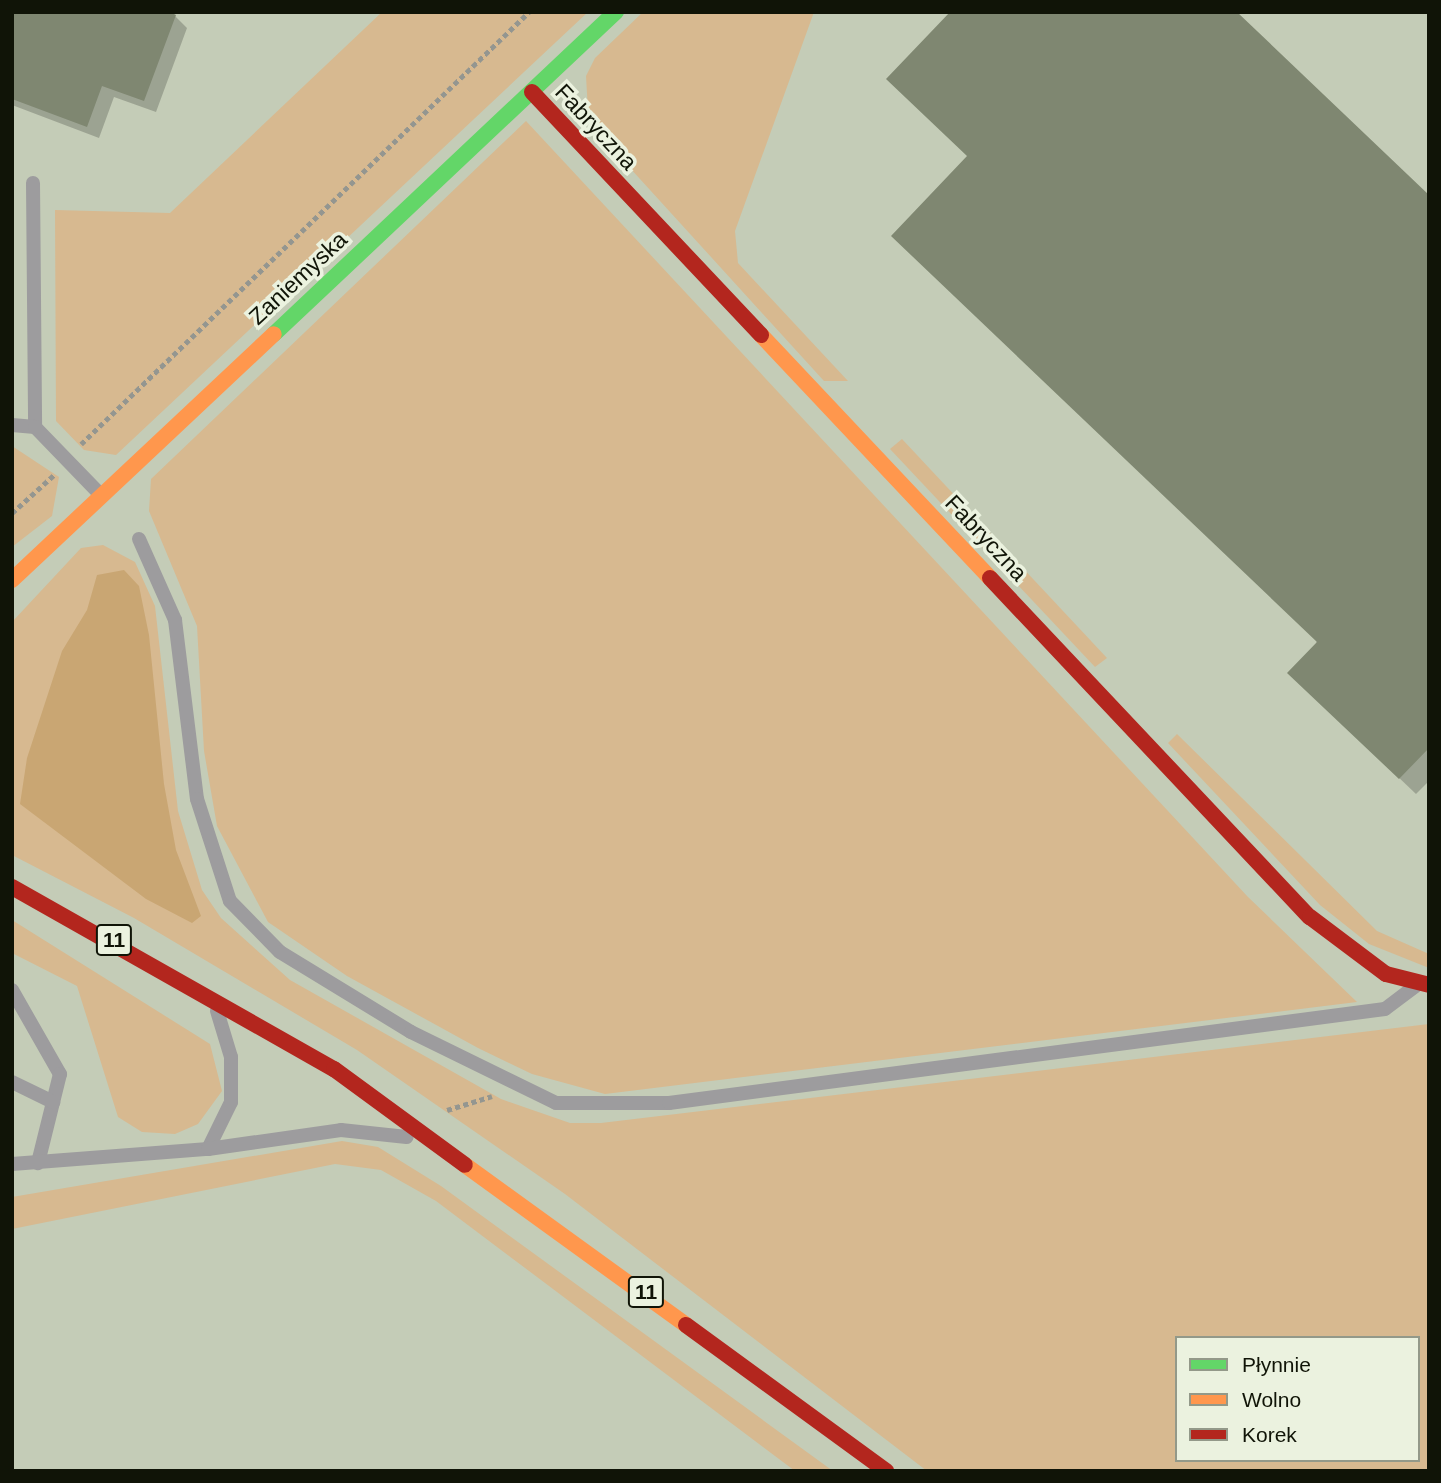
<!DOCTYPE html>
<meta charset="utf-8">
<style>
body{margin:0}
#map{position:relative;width:1441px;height:1483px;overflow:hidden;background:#c4ccb7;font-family:Helvetica,sans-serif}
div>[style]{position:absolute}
.green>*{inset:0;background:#d7b990}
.forest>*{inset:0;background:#c9a673}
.shadow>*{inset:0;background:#0003}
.building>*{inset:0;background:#7f8771}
.path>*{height:4.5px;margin-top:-2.25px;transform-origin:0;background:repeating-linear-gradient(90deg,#949690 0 5px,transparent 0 8.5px)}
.lane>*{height:14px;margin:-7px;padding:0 7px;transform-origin:7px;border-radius:7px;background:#9d9c9e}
.fast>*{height:16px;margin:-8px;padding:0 8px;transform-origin:8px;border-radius:8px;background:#63d668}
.slow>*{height:16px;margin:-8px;padding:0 8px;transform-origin:8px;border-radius:8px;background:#ff974d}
.jam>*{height:16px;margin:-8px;padding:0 8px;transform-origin:8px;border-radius:8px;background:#b3261e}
span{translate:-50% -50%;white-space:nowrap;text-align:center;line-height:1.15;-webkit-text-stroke:7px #ebf2df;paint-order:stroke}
.shield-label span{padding:2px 5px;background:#ebf2df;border:2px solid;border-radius:5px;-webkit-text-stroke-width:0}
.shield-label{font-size:21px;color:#101407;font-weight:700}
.street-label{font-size:23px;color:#101407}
.frame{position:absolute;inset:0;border:14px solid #101407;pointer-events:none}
.legend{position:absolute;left:1175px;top:1336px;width:245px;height:126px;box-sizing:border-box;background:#ebf2df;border:2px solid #939989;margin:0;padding:9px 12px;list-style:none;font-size:21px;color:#101407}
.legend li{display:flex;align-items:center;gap:14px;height:35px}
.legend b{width:35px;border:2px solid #939989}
</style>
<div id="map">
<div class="green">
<i style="clip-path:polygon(382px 12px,588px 12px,116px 455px,84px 450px,56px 421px,55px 210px,170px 213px)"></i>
<i style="clip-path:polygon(643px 12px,814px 12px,735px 231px,738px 263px,848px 381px,824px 381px,599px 134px,588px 111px,586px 76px,595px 58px)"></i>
<i style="clip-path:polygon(526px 121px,1248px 897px,1357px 1002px,605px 1094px,532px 1074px,478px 1048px,347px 976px,268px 922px,217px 826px,204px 751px,197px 626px,149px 511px,151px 479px)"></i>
<i style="clip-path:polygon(902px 439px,1107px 658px,1095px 667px,890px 449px)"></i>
<i style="clip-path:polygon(12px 446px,59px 477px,52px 516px,12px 547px)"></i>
<i style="clip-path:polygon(evenodd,103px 545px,135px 562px,155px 606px,178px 811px,202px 890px,221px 918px,290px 980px,501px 1099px,570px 1123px,601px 1123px,1429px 1024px,1429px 1471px,927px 1471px,565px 1194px,357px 1050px,134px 918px,12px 855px,12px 622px,81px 548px,103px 545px,1177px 1338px,1418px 1338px,1418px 1460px,1177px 1460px,1177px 1338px)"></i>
<i style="clip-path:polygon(1177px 734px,1377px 931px,1429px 954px,1429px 968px,1369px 944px,1320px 905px,1168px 743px)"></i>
<i style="clip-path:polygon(12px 920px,210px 1044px,222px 1091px,198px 1124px,175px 1134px,142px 1132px,118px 1117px,77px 986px,12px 953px)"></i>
<i style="clip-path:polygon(342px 1141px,378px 1147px,441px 1186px,833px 1471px,795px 1471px,436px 1201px,381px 1170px,335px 1164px,12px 1229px,12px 1197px)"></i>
</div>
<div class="forest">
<i style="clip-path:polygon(124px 570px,139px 586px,149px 635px,164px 784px,176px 850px,201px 916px,192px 923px,146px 899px,20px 804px,27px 758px,62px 651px,87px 610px,97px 575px)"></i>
</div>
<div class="shadow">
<i style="clip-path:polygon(12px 12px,175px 16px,187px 28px,156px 112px,114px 97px,99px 138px,12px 105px)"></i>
<i style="clip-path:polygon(1429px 197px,1429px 781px,1416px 794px,1305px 688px)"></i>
</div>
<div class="building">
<i style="clip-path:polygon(12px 12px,170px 12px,176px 15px,144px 101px,102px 86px,87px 127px,12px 99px)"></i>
<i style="clip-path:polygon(950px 12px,1237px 12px,1429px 195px,1429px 748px,1399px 779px,1287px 673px,1317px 642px,891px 236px,967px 156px,886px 79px)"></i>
</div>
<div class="path">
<i style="left:81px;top:444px;width:622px;rotate:-43.96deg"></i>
<i style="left:12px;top:513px;width:58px;rotate:-42.2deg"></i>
<i style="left:447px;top:1110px;width:47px;rotate:-17.3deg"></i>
</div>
<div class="lane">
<i style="left:33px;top:183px;width:244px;rotate:89.5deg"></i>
<i style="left:12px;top:425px;width:23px;rotate:5deg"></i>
<i style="left:35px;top:427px;width:93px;rotate:45.9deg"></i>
<i style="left:139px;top:539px;width:89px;rotate:66deg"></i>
<i style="left:175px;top:620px;width:180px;rotate:83deg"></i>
<i style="left:197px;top:799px;width:107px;rotate:72.1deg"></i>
<i style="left:230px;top:901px;width:71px;rotate:45.6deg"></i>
<i style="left:280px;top:952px;width:153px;rotate:31.4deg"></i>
<i style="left:411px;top:1032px;width:161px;rotate:26.1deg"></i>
<i style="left:556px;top:1103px;width:113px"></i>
<i style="left:669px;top:1103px;width:722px;rotate:-7.48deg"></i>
<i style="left:1385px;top:1009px;width:38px;rotate:-37deg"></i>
<i style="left:12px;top:990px;width:97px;rotate:60.3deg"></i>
<i style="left:60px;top:1074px;width:92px;rotate:103.9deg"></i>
<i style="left:12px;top:1082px;width:46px;rotate:26deg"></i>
<i style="left:208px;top:1149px;width:52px;rotate:-63.9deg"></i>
<i style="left:231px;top:1102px;width:45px;rotate:-90deg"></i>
<i style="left:231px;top:1057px;width:48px;rotate:-106.9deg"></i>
<i style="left:12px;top:1164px;width:197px;rotate:-4.4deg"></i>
<i style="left:208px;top:1149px;width:134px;rotate:-8.1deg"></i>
<i style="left:341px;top:1130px;width:66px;rotate:6.1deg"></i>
</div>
<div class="fast">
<i style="left:274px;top:334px;width:470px;rotate:-43.3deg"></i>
</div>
<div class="slow">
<i style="left:761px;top:335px;width:334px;rotate:46.7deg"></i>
<i style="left:12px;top:580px;width:359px;rotate:-43.2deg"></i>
<i style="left:465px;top:1165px;width:273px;rotate:35.9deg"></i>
</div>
<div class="jam">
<i style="left:532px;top:92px;width:334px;rotate:46.7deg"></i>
<i style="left:990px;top:578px;width:466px;rotate:46.7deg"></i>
<i style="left:1310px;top:917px;width:95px;rotate:36.9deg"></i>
<i style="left:1386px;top:974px;width:44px;rotate:14.3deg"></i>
<i style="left:12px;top:887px;width:370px;rotate:29.5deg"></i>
<i style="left:334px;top:1069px;width:162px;rotate:36.2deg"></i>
<i style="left:686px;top:1325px;width:248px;rotate:36.1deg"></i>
</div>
<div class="shield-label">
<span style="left:114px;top:940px">11</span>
<span style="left:646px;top:1292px">11</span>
</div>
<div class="street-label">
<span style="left:596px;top:127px;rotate:47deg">Fabryczna</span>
<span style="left:298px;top:278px;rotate:-43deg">Zaniemyska</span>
<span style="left:986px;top:538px;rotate:47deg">Fabryczna</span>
</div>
<div class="frame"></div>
<ul class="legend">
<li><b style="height:9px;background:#63d668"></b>Płynnie</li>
<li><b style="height:9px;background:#ff974d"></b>Wolno</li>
<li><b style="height:9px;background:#b3261e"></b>Korek</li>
</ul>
</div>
